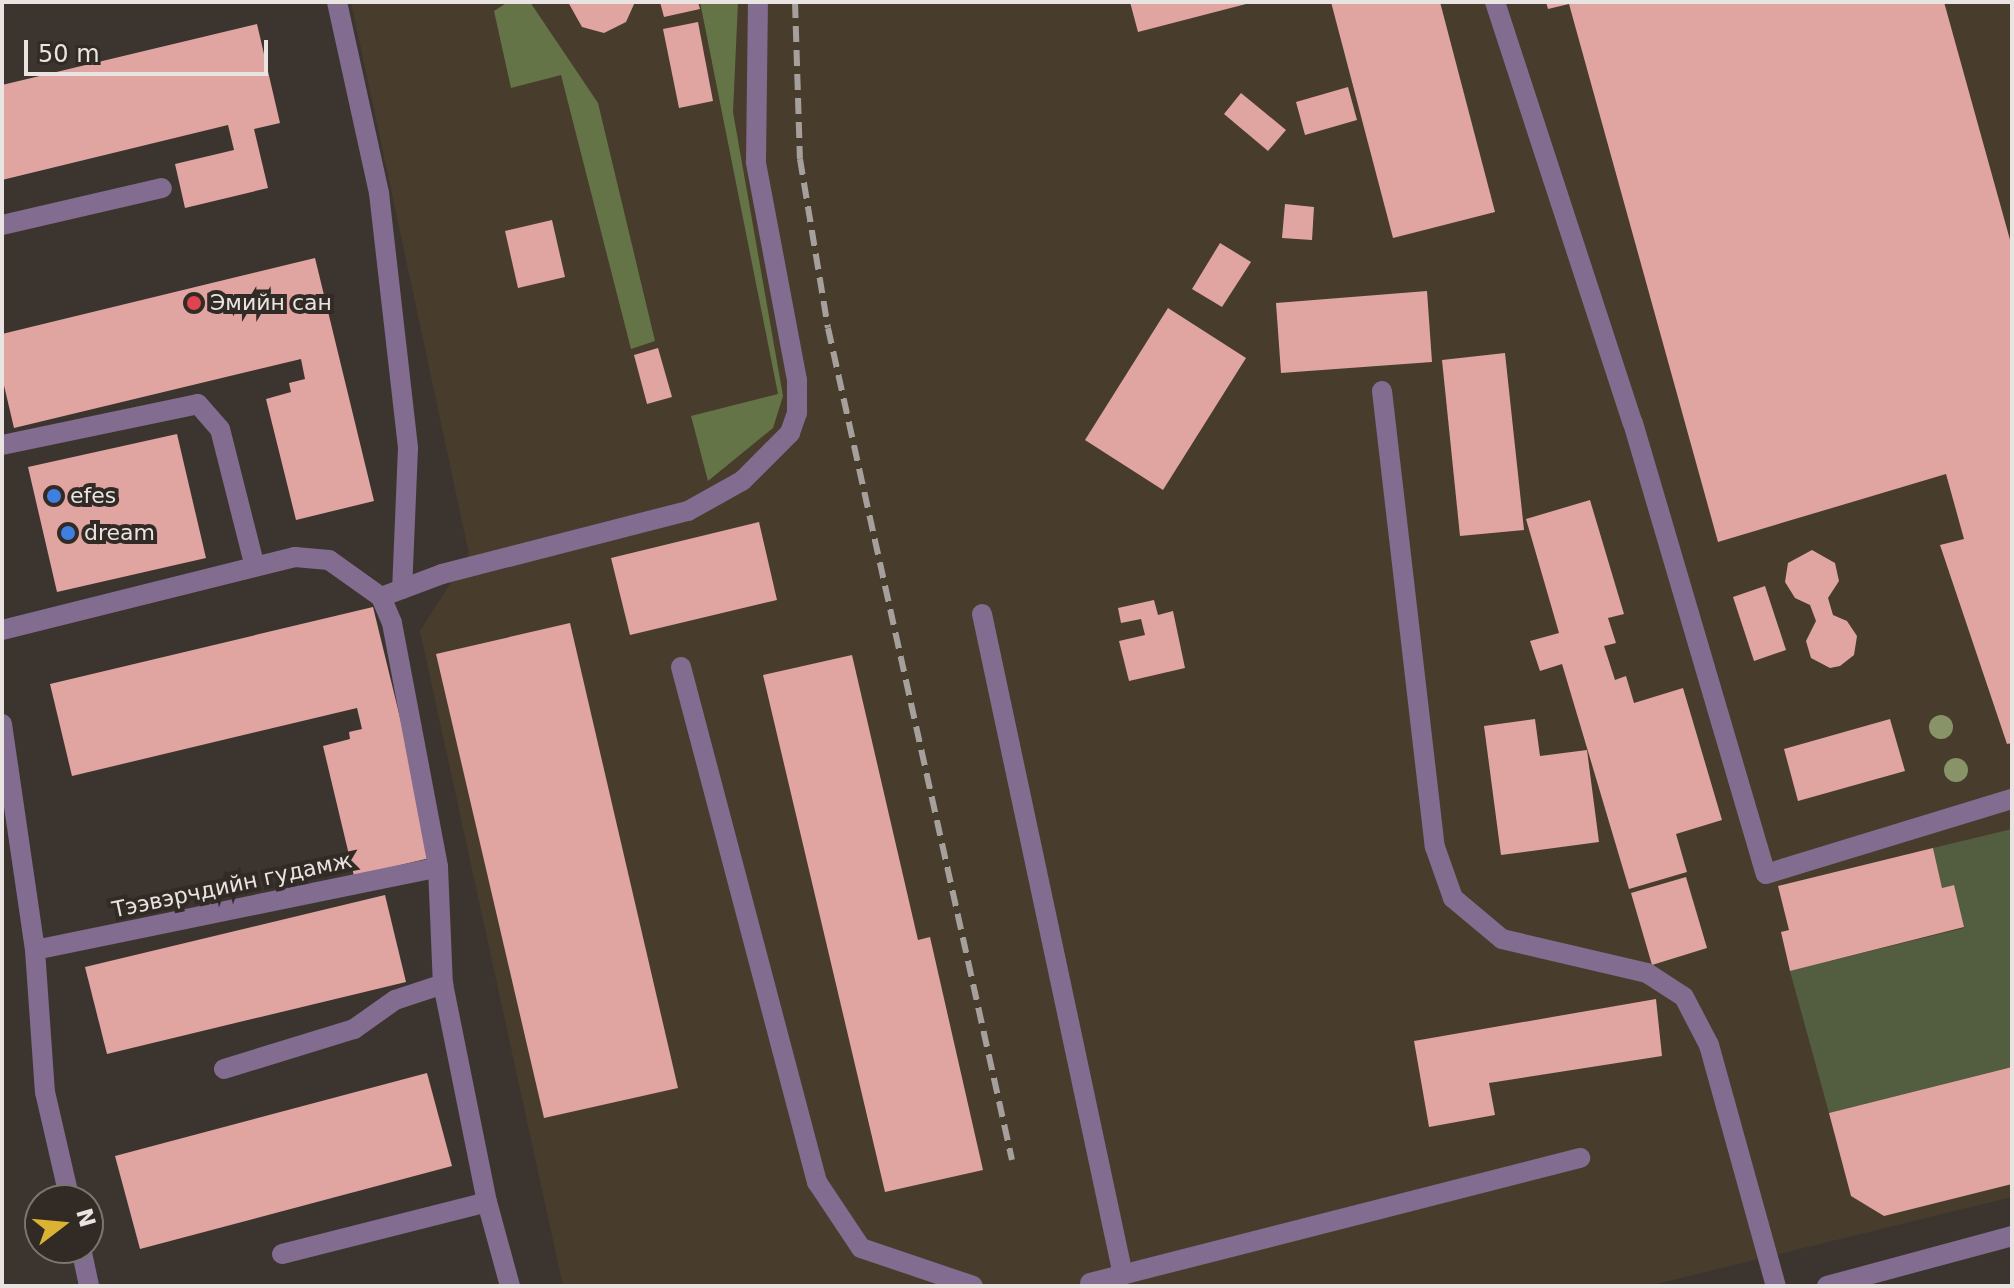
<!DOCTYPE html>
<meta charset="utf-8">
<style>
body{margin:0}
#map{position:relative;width:2014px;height:1288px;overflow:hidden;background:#3c352f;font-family:"DejaVu Sans",sans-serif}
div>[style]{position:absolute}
.industrial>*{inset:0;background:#483c2d}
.green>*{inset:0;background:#535e41}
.forest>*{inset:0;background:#647446}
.building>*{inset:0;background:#e0a4a1}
.minor>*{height:20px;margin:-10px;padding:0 10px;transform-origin:10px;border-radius:10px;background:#826c8f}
.rail>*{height:6px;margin-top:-3px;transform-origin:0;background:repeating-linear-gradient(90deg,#a6a09c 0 16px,transparent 0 24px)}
.trees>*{width:24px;height:24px;margin:-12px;border-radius:50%;background:#889468}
.dots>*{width:22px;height:22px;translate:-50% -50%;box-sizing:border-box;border:4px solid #322b25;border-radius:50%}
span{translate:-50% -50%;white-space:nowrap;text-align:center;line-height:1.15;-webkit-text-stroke:8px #322b25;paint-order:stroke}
.poi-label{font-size:22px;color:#e9e4e1}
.left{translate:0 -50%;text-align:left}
.street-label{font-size:22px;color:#e9e4e1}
.frame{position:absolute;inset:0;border:4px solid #e9e4e1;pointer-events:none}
.north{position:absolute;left:24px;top:1184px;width:80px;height:80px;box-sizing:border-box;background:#322b25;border:2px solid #7b7570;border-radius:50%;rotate:74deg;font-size:22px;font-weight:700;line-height:32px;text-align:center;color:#e9e4e1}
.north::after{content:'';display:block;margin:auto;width:28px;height:36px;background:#dbb233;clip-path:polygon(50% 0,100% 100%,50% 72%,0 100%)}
.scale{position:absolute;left:24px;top:40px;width:244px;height:36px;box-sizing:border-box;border:4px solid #e9e4e1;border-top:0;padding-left:10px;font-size:24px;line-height:28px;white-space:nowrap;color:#e9e4e1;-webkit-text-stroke:6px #322b25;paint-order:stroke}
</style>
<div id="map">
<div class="industrial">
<i style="clip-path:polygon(351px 2px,2012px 2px,2012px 1197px,1648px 1286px,563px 1286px,420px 631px,469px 554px)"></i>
</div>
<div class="green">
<i style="clip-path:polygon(2012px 829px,2012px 1067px,1829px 1113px,1790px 971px,1964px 928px,1953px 885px,1942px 888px,1933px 848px)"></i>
</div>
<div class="forest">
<i style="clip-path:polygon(508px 2px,530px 2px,598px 103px,655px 341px,631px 349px,561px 75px,511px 88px,494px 11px)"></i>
<i style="clip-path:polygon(700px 2px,738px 2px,733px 112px,783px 396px,773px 428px,708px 481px,691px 416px,778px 394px)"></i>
</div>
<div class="building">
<i style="clip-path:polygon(568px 2px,635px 2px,626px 22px,604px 33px,582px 27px)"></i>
<i style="clip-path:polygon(660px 2px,698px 2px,700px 9px,664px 17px)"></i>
<i style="clip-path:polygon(1130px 2px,1250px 2px,1250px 3px,1138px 32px)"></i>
<i style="clip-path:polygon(1331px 2px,1440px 2px,1495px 212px,1393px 238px)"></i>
<i style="clip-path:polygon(1546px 2px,1944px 2px,2012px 247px,2012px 743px,2007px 744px,1940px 545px,1964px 539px,1946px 474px,1718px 542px,1569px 4px,1548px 9px)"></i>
<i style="clip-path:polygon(698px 22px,713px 101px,679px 108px,663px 29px)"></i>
<i style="clip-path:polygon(257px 24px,280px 123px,254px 129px,268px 188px,185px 208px,175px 164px,234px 150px,228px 125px,2px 180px,2px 85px)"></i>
<i style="clip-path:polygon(1348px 87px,1357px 120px,1305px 135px,1296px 102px)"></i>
<i style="clip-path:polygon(1241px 93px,1286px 130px,1268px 151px,1224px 114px)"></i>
<i style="clip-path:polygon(1285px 204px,1314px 207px,1312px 240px,1282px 238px)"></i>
<i style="clip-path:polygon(552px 220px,565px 277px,518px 288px,505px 231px)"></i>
<i style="clip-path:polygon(1220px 243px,1251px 262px,1222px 307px,1192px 289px)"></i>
<i style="clip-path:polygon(315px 258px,374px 501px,296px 520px,266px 399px,291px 392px,289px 383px,305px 379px,301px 359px,14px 428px,2px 377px,2px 334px)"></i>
<i style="clip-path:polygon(1427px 291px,1432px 362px,1281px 373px,1276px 303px)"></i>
<i style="clip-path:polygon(1168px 308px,1246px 358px,1163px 490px,1085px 440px)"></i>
<i style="clip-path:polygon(658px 348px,672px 397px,647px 404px,634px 355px)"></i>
<i style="clip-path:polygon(1505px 353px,1524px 530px,1460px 536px,1442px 360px)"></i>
<i style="clip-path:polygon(177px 434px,206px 558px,57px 592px,28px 467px)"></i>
<i style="clip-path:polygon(1590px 500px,1624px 614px,1608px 618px,1616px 643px,1604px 646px,1615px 680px,1626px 676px,1634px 703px,1683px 688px,1722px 820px,1676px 834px,1687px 872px,1629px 889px,1562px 664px,1540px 671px,1530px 641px,1559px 633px,1526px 519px)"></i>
<i style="clip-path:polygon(759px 522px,777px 600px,630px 635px,611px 558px)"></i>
<i style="clip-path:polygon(1812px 550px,1835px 563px,1839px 581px,1828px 598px,1833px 615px,1847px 621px,1857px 636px,1854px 655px,1840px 666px,1830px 668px,1811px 658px,1806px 641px,1816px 621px,1810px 605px,1795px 598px,1785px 582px,1788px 563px)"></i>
<i style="clip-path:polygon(1765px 586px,1786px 650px,1754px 661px,1733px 597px)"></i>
<i style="clip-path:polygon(1154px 600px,1158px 615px,1173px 611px,1185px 668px,1129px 681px,1119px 641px,1145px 635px,1141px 619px,1121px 623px,1118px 608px)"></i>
<i style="clip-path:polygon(373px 607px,434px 857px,354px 876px,323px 746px,350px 739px,349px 732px,362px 729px,357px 708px,72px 776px,50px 684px)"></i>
<i style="clip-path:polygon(570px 623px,678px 1088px,544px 1118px,436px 654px)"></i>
<i style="clip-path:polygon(852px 655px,918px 940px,930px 937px,983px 1170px,885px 1192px,763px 675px)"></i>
<i style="clip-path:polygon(1535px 719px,1540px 756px,1587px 750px,1599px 842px,1501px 855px,1484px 726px)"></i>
<i style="clip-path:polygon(1890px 719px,1905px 771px,1798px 801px,1784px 749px)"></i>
<i style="clip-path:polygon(1933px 848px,1942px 888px,1954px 885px,1964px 927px,1790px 971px,1781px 932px,1789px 930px,1778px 886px)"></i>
<i style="clip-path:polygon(1686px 877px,1707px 948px,1652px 965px,1631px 893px)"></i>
<i style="clip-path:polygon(385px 895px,406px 982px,107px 1054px,85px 967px)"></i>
<i style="clip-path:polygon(1656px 999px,1662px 1056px,1489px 1083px,1495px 1115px,1429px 1127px,1414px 1041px)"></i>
<i style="clip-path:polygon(2012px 1067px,2012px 1184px,1884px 1216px,1851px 1196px,1829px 1113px)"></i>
<i style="clip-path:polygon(427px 1073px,452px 1166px,140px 1249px,115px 1156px)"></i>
</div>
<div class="minor">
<i style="left:337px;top:2px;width:196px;rotate:77.6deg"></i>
<i style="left:379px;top:193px;width:257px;rotate:83.5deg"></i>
<i style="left:408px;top:448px;width:141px;rotate:92.4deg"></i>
<i style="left:1495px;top:2px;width:443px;rotate:71.9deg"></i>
<i style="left:1633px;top:423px;width:470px;rotate:73.6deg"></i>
<i style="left:1766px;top:874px;width:257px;rotate:-17deg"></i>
<i style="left:2px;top:225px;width:164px;rotate:-13deg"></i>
<i style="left:1382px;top:391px;width:459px;rotate:83.4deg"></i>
<i style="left:1435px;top:847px;width:54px;rotate:70.6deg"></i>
<i style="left:1453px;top:898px;width:64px;rotate:39.9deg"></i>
<i style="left:1502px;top:939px;width:149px;rotate:13.2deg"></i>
<i style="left:1647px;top:973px;width:44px;rotate:33deg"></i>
<i style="left:1684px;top:997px;width:54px;rotate:62.5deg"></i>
<i style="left:1709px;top:1045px;width:250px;rotate:74.5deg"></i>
<i style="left:2px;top:445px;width:200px;rotate:-11.8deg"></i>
<i style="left:198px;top:404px;width:33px;rotate:49deg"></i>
<i style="left:220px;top:429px;width:142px;rotate:75.8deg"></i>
<i style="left:381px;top:597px;width:65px;rotate:-20.7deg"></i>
<i style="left:442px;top:574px;width:254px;rotate:-14.4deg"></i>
<i style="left:688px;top:511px;width:62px;rotate:-29.1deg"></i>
<i style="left:742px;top:481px;width:68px;rotate:-45deg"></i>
<i style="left:790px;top:433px;width:21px;rotate:-71deg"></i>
<i style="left:797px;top:413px;width:33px;rotate:-90deg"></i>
<i style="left:797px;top:380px;width:222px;rotate:-100.7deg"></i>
<i style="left:756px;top:162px;width:160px;rotate:-89.3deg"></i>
<i style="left:982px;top:614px;width:676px;rotate:77.96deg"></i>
<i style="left:2px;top:630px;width:302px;rotate:-14deg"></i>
<i style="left:295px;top:557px;width:34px;rotate:5deg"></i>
<i style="left:329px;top:560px;width:64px;rotate:35.4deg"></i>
<i style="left:381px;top:597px;width:28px;rotate:67deg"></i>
<i style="left:392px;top:623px;width:248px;rotate:79.3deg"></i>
<i style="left:438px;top:867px;width:117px;rotate:87.6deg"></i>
<i style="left:443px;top:984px;width:222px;rotate:78.6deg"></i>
<i style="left:487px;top:1202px;width:87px;rotate:74.7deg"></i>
<i style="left:681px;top:667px;width:533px;rotate:75.21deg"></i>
<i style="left:817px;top:1182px;width:79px;rotate:56.3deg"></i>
<i style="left:861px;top:1248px;width:118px;rotate:18.7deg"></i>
<i style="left:2px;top:724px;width:228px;rotate:81.7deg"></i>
<i style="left:35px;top:950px;width:142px;rotate:86deg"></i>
<i style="left:45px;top:1092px;width:111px;rotate:77deg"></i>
<i style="left:35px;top:950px;width:411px;rotate:-11.6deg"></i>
<i style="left:224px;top:1069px;width:136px;rotate:-17.1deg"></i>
<i style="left:354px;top:1029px;width:50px;rotate:-35.3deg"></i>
<i style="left:395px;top:1000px;width:51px;rotate:-18.4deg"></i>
<i style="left:81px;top:1248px;width:39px;rotate:78deg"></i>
<i style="left:282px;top:1254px;width:211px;rotate:-14.2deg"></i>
<i style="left:1090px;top:1283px;width:506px;rotate:-14.31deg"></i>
<i style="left:1827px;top:1286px;width:192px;rotate:-15.1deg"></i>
</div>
<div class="rail">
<i style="left:795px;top:2px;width:157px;rotate:88.2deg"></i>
<i style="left:800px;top:159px;width:171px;rotate:80.6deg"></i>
<i style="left:828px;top:328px;width:852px;rotate:77.53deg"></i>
</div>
<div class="trees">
<i style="left:1941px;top:727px"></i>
<i style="left:1956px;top:770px"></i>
</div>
<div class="dots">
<i style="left:194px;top:303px;background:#e0444e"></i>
<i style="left:54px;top:496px;background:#3f7fe0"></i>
<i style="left:68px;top:533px;background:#3f7fe0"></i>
</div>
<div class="poi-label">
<span class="left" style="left:210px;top:303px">Эмийн сан</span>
<span class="left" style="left:70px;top:496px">efes</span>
<span class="left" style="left:84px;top:533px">dream</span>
</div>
<div class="street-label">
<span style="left:232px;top:885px;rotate:-12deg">Тээвэрчдийн гудамж</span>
</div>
<div class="frame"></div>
<div class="north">N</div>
<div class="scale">50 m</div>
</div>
